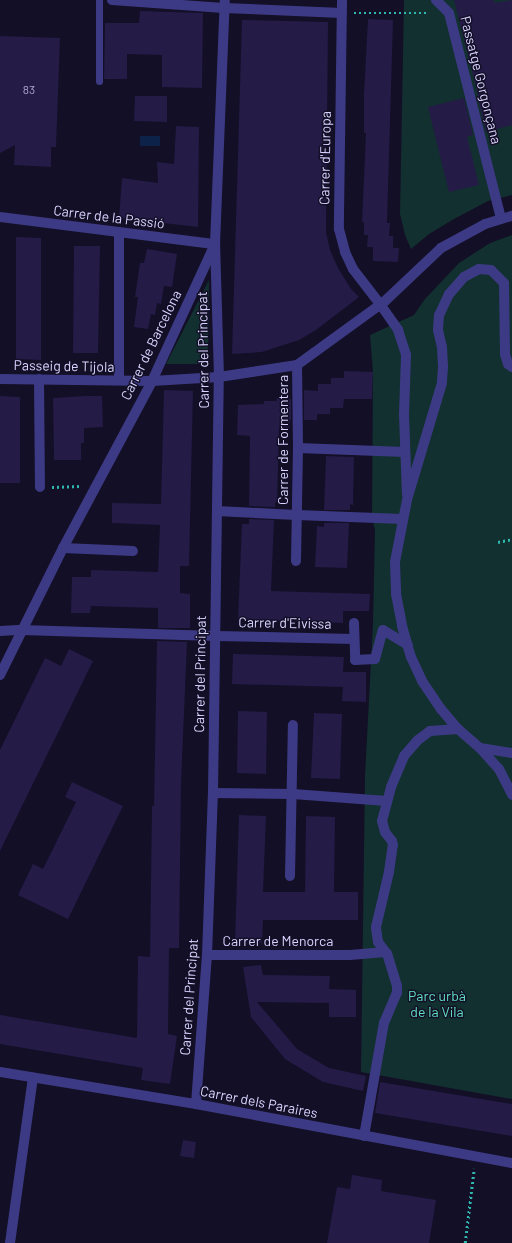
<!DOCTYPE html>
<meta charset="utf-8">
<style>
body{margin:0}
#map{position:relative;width:512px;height:1243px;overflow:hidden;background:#130f26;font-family:Barlow,sans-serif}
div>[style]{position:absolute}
.green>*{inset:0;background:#12302f}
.water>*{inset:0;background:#0c2248}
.building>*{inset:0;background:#241b47}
.path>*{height:2.5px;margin-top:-1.25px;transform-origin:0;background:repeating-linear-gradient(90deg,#2fb8b0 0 2px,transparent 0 5px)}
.service>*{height:7px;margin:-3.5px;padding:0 3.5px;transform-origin:3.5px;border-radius:3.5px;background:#3d3a85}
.pedestrian>*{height:10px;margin:-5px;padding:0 5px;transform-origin:5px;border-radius:5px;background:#3d3a85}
.minor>*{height:10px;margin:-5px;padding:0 5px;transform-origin:5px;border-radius:5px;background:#3d3a85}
span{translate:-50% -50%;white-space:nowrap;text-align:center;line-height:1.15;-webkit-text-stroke:3px #130f26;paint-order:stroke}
.number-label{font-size:12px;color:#aca6d1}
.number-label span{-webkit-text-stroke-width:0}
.street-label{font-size:14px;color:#d9d4ff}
.park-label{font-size:14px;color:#5fe0c0}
</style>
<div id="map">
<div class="green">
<i style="clip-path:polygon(404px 0,512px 0,512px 195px,488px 201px,454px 219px,429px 234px,411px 249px,405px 235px,400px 214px)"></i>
<i style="clip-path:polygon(512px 235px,512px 1099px,361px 1072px,365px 776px,373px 623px,375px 529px,372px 519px,373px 372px,370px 335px,414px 315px,425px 299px,459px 263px,490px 243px)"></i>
<i style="clip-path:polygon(209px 280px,208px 364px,166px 364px)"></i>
</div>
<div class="water">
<i style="clip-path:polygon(140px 136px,160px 136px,160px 146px,140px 146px)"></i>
</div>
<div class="building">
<i style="clip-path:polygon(454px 0,494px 0,495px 3px,512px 0,512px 125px,486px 132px,477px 95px,478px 95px)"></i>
<i style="clip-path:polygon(140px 11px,203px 13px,202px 88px,162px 87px,162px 55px,127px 54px,127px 79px,104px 79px,105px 23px,139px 23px)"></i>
<i style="clip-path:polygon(368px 19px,393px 20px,387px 223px,390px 223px,389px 236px,393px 236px,393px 248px,399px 248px,398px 262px,373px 261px,373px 247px,367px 247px,368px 235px,364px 235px,364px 222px,362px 222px,366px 133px,364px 133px,364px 94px)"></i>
<i style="clip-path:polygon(242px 20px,328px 22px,326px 232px,330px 250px,338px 268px,351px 289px,359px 297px,316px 330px,299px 340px,262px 352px,232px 354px)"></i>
<i style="clip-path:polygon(0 36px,60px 38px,56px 147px,51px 147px,51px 167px,14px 165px,15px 145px,0 153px)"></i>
<i style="clip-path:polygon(135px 96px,167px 96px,167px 122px,134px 121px)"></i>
<i style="clip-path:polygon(464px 98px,473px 135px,467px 137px,479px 185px,449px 192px,428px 107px)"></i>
<i style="clip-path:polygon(176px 126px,199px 127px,198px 227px,119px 218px,122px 178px,158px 183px,157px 162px,174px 164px)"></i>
<i style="clip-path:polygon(16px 237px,41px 238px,41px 360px,16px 359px)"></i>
<i style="clip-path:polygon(74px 246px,100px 246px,98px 353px,73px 353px)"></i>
<i style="clip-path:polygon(147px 249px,177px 254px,172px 287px,164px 286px,161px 304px,157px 303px,155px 315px,151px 314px,148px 329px,134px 327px,138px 297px,135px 297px,140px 263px,144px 263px)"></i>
<i style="clip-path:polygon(344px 371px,373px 372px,372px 399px,344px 399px,343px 408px,330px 408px,330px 414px,317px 414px,317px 420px,304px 420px,304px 390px,318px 391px,318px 384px,331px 384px,331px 378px,344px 378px)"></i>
<i style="clip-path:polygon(164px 390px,193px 391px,189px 566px,180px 566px,180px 593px,190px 594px,190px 628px,158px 628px,158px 608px,91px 606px,90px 613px,71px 613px,72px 577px,91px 577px,91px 570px,158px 572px,160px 525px,112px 523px,112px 503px,161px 504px)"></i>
<i style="clip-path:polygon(0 396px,20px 397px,20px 483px,0 483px)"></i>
<i style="clip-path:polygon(84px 396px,102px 396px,103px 427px,84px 428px,84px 443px,81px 443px,81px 460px,54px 460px,53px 398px)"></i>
<i style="clip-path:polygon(277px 398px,291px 399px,291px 420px,290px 420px,289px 429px,279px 428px,277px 503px,275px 502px,275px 507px,249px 506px,250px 436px,237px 435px,238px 405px,264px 404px,264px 401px,277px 401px)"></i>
<i style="clip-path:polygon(326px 456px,354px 457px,353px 505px,350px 504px,350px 510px,324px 510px)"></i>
<i style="clip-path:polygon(249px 519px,274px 520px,271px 591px,370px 594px,369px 611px,343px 611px,343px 623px,238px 619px,242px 524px,249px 524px)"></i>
<i style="clip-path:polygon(324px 523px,349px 523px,347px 568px,315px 567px,317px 526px,324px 527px)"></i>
<i style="clip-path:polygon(157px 641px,187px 642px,181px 784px,179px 948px,169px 948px,168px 1034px,177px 1036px,170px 1084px,141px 1080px,143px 1068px,0 1044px,0 1015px,137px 1038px,138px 956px,150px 957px,152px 806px,154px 806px)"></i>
<i style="clip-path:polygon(69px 649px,93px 661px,0 851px,0 750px,45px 658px,61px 666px)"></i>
<i style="clip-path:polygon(233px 654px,344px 657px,343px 672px,366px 672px,366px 702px,342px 701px,343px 687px,232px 684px)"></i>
<i style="clip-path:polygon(238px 711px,267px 712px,266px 774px,237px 773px)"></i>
<i style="clip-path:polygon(314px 713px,342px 714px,340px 779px,311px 778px)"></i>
<i style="clip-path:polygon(72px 782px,123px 806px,68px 919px,18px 895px,33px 864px,43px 869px,76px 802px,65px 797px)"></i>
<i style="clip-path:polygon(239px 815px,266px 816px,263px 892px,305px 892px,306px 816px,335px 817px,334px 892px,358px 892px,358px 920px,263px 920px,262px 943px,235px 942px)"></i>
<i style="clip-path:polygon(261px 965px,263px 975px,330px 976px,329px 989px,356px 990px,356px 1017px,329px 1017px,329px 1003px,257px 1002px,297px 1049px,329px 1068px,366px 1076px,363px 1091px,323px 1082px,285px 1059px,251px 1017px,243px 967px)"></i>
<i style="clip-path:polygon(380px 1082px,512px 1104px,512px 1136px,375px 1113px)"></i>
<i style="clip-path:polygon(183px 1140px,196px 1142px,194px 1158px,180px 1156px)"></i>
<i style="clip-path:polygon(352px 1175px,382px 1180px,381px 1191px,436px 1200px,429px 1243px,327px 1243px,337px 1187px,350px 1189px)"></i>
</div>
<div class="path">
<i style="left:354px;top:13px;width:75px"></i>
<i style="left:52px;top:487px;width:29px;rotate:-2deg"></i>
<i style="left:498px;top:542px;width:14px;rotate:-12deg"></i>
<i style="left:465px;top:1243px;width:75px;rotate:-83.1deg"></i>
</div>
<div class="service">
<i style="left:99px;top:81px;width:81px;rotate:-90deg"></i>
</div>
<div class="pedestrian">
<i style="left:436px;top:0;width:18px;rotate:45deg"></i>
<i style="left:449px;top:13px;width:211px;rotate:75.8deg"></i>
<i style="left:380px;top:304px;width:32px;rotate:55deg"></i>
<i style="left:398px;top:330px;width:26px;rotate:72deg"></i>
<i style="left:406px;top:355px;width:59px;rotate:91.9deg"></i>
<i style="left:404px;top:414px;width:80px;rotate:87.9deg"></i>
<i style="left:297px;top:365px;width:83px;rotate:89.3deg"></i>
<i style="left:298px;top:448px;width:107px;rotate:2.1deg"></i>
<i style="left:512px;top:367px;width:5px;rotate:-143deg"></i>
<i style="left:508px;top:364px;width:10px;rotate:-107deg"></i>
<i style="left:505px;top:354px;width:71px;rotate:-90.8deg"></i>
<i style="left:504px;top:283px;width:18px;rotate:-135deg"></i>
<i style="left:491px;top:270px;width:12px;rotate:-175deg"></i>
<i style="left:479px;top:269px;width:17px;rotate:152deg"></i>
<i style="left:464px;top:277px;width:23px;rotate:131deg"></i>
<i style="left:449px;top:294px;width:23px;rotate:115deg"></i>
<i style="left:439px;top:315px;width:15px;rotate:94deg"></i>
<i style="left:438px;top:330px;width:17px;rotate:77deg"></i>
<i style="left:442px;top:347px;width:20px;rotate:87deg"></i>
<i style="left:443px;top:367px;width:16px;rotate:94deg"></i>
<i style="left:442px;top:383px;width:122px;rotate:106.7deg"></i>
<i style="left:407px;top:500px;width:63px;rotate:101deg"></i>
<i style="left:395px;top:562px;width:32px;rotate:88deg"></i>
<i style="left:396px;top:594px;width:33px;rotate:79deg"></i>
<i style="left:402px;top:626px;width:32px;rotate:74deg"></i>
<i style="left:411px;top:657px;width:26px;rotate:65deg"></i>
<i style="left:422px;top:681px;width:34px;rotate:56deg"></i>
<i style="left:441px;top:709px;width:26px;rotate:50deg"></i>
<i style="left:458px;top:729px;width:29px;rotate:41deg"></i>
<i style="left:480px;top:748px;width:28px;rotate:48deg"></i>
<i style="left:499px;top:769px;width:29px;rotate:63deg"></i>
<i style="left:297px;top:515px;width:106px;rotate:2.2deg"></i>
<i style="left:22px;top:630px;width:193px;rotate:1.8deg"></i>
<i style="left:355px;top:660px;width:20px;rotate:-3deg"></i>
<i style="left:375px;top:659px;width:30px;rotate:-75deg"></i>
<i style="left:383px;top:630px;width:29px;rotate:31deg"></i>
<i style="left:480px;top:748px;width:32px;rotate:9deg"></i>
<i style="left:293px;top:794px;width:94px;rotate:4.3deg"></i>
<i style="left:350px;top:955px;width:35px;rotate:-5deg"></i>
<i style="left:364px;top:1136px;width:115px;rotate:-80deg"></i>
<i style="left:384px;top:1023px;width:33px;rotate:-67deg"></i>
<i style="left:397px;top:993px;width:7px;rotate:-90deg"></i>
<i style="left:397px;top:986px;width:34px;rotate:-107deg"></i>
<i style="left:387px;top:954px;width:15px;rotate:-127deg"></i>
<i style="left:378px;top:942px;width:15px;rotate:-98deg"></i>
<i style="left:376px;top:927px;width:57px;rotate:-76.7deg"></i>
<i style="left:389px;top:872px;width:27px;rotate:-82deg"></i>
<i style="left:393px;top:845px;width:4px;rotate:-104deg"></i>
<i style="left:392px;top:841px;width:11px;rotate:-128deg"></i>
<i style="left:385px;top:832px;width:11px;rotate:-105deg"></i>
<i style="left:382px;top:821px;width:35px;rotate:-75deg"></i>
<i style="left:391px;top:787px;width:34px;rotate:-67deg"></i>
<i style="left:404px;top:756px;width:21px;rotate:-49deg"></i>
<i style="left:418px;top:740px;width:15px;rotate:-37deg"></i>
<i style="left:430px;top:731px;width:28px;rotate:-4deg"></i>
<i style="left:10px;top:1243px;width:167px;rotate:-82.1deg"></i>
</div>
<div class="minor">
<i style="left:112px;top:0;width:112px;rotate:4.1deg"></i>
<i style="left:224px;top:8px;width:118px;rotate:2.4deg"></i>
<i style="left:342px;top:0;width:229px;rotate:90.8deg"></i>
<i style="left:339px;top:229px;width:24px;rotate:75deg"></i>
<i style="left:345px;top:252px;width:19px;rotate:65deg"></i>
<i style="left:353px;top:269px;width:44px;rotate:52.4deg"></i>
<i style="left:0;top:217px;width:217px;rotate:7.2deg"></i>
<i style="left:0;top:379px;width:152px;rotate:0.8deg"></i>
<i style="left:152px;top:381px;width:67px;rotate:-3.4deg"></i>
<i style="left:219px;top:377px;width:79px;rotate:-8.7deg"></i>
<i style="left:297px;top:365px;width:109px;rotate:-36deg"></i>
<i style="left:385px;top:301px;width:77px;rotate:-43.4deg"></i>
<i style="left:441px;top:248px;width:50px;rotate:-28.6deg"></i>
<i style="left:485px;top:224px;width:28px;rotate:-17deg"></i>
<i style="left:39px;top:379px;width:108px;rotate:89.5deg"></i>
<i style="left:119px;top:380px;width:148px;rotate:-90deg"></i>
<i style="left:217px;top:511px;width:80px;rotate:2.9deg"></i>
<i style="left:63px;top:548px;width:70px;rotate:2.5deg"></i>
<i style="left:296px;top:561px;width:113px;rotate:-89deg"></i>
<i style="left:354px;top:623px;width:37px;rotate:88deg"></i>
<i style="left:0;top:631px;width:22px;rotate:-3deg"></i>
<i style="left:215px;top:636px;width:139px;rotate:1.2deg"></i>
<i style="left:0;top:675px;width:142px;rotate:-63.6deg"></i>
<i style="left:63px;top:548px;width:189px;rotate:-61.9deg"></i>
<i style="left:152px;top:381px;width:151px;rotate:-65.3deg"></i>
<i style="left:215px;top:244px;width:244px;rotate:-87.7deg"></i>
<i style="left:213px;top:793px;width:80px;rotate:0.7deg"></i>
<i style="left:290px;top:876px;width:151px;rotate:-88.9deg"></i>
<i style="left:207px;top:955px;width:143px"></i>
<i style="left:0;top:1072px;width:199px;rotate:9.3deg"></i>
<i style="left:196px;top:1104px;width:321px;rotate:10.6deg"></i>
<i style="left:196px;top:1104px;width:149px;rotate:-85.8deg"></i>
<i style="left:207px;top:955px;width:162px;rotate:-87.9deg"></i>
<i style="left:213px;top:793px;width:416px;rotate:-89.2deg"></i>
<i style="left:219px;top:377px;width:133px;rotate:-91.7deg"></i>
</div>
<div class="number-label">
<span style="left:29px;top:90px">83</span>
</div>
<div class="street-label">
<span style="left:481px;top:80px;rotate:76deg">Passatge Gorgonçana</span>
<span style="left:325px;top:158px;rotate:-89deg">Carrer d'Europa</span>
<span style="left:109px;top:217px;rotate:7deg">Carrer de la Passió</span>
<span style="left:151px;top:345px;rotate:-64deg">Carrer de Barcelona</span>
<span style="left:203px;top:350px;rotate:-91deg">Carrer del Principat</span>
<span style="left:64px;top:366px;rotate:1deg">Passeig de Tijola</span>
<span style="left:283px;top:440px;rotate:-90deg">Carrer de Formentera</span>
<span style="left:285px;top:623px;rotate:1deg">Carrer d'Eivissa</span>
<span style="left:200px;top:674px;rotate:-89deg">Carrer del Principat</span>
<span style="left:278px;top:941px">Carrer de Menorca</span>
<span style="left:189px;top:997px;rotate:-86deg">Carrer del Principat</span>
<span style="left:259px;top:1102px;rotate:11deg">Carrer dels Paraires</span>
</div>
<div class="park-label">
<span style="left:437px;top:1004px">Parc urbà<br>de la Vila</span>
</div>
</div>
